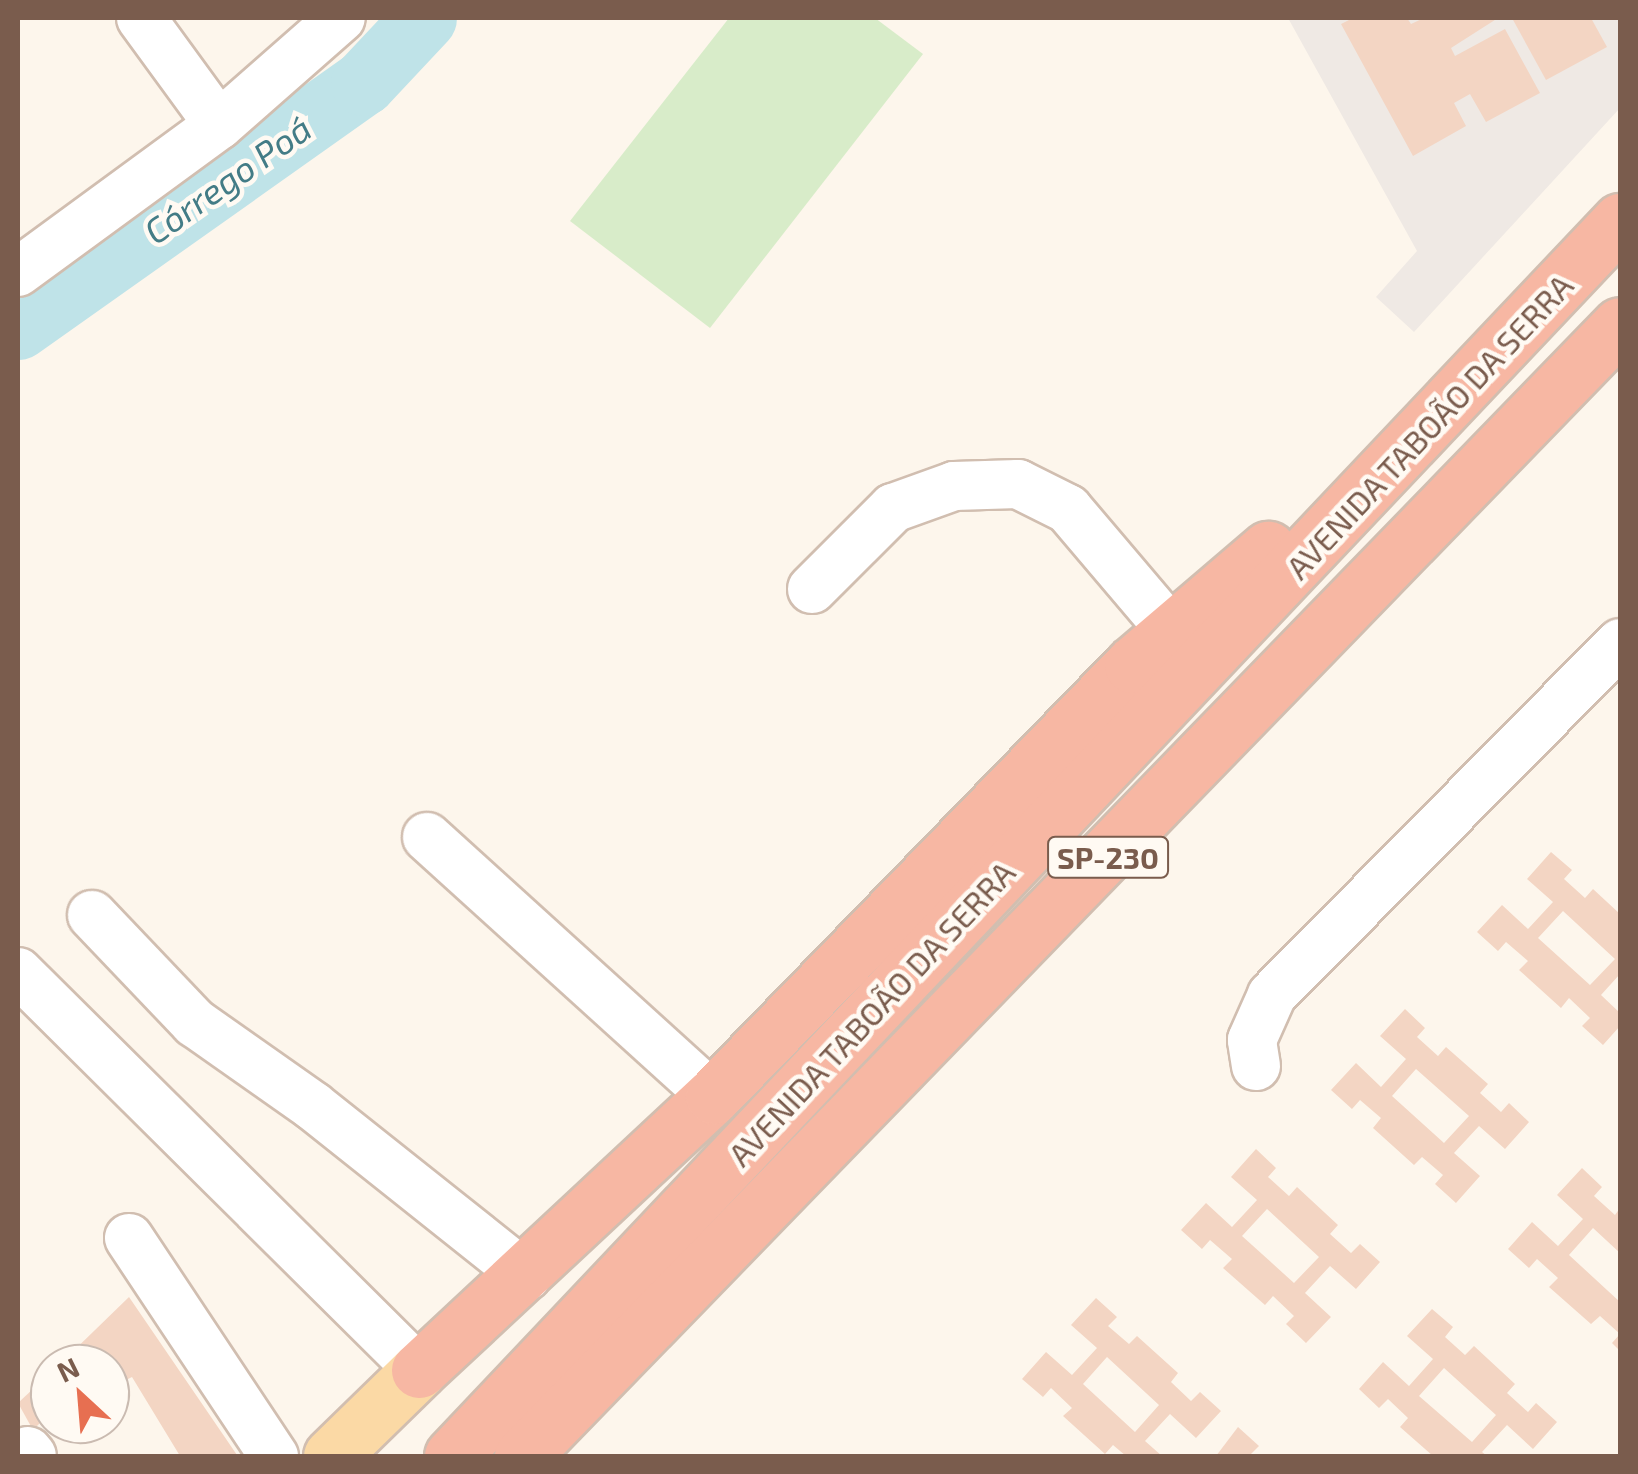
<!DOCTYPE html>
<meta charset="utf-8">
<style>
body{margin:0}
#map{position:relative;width:1638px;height:1474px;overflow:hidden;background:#fdf6ec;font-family:"Exo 2",sans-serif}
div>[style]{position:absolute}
.industrial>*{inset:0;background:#efe9e4}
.green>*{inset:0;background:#d8ecc9}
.river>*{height:65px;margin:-32.5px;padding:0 32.5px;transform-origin:32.5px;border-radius:32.5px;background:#bfe3e8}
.building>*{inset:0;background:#f3d5c3}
.roads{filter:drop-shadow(2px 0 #d1beb0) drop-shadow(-2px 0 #d1beb0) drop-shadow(0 2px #d1beb0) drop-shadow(0 -2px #d1beb0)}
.minor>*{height:48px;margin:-24px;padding:0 24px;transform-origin:24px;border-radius:24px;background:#fff}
.major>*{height:55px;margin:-27.5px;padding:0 27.5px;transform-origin:27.5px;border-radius:27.5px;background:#fbd9a5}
.highway>*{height:55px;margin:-27.5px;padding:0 27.5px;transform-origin:27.5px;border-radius:27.5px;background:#f7b7a3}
span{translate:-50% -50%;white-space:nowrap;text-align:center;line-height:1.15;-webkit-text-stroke:9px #fffaf3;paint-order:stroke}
.shield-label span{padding:2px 8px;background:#fffaf3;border:2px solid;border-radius:8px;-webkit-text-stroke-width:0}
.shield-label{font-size:30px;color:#7a5c4d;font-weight:700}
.street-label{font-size:32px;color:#7a5c4d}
.water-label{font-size:35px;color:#437c86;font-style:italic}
.frame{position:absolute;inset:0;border:20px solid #7a5c4d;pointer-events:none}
.north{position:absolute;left:30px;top:1344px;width:100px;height:100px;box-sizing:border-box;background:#fffaf3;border:2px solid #cabbb1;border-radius:50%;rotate:334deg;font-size:28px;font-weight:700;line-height:40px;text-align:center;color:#7a5c4d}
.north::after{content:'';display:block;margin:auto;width:35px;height:45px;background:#e76f51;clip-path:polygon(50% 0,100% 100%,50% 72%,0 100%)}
</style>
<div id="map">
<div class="industrial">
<i style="clip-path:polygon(1288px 18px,1620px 18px,1620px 108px,1414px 332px,1376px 297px,1417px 251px)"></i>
</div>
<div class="green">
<i style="clip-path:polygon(729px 18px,875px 18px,923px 54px,710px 328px,570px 221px)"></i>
</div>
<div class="river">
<i style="left:18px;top:327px;width:423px;rotate:-35.3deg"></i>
<i style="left:363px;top:83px;width:89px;rotate:-46.8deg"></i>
</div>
<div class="building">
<i style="clip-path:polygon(1353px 18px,1407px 18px,1411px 24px,1424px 18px,1498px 18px,1451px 48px,1455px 56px,1505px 29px,1540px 93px,1486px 122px,1470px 94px,1454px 103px,1466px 126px,1413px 156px,1341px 24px)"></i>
<i style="clip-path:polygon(1512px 18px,1591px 18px,1607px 47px,1546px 80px)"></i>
<i style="clip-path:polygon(evenodd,1551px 852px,1572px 870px,1564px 879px,1585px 898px,1593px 889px,1620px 914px,1620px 974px,1601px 995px,1620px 1013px,1620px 1026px,1603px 1045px,1582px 1026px,1590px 1018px,1569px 998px,1561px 1008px,1519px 970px,1528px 961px,1506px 942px,1498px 951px,1477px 932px,1502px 905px,1528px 929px,1553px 902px,1527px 879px,1551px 852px,1563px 911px,1615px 959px,1590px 985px,1538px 938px,1563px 911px)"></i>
<i style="clip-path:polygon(evenodd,1405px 1009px,1425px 1028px,1417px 1037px,1438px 1056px,1446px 1047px,1488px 1084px,1480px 1093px,1501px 1112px,1509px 1103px,1529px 1122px,1505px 1149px,1479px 1126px,1454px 1153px,1480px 1176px,1456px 1203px,1435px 1184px,1443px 1175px,1422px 1157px,1414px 1165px,1373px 1128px,1381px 1118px,1360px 1100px,1352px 1109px,1331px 1090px,1356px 1063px,1381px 1087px,1406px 1059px,1380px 1036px,1405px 1009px,1416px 1069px,1469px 1116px,1444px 1143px,1392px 1096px,1416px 1069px)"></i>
<i style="clip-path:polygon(evenodd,1256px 1149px,1276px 1168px,1268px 1177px,1289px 1196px,1297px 1187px,1338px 1225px,1330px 1234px,1351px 1253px,1360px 1244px,1380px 1262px,1356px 1289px,1330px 1266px,1305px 1293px,1331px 1317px,1306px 1343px,1286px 1324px,1294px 1316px,1273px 1296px,1265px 1305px,1223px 1268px,1232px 1259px,1210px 1240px,1202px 1249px,1181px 1230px,1206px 1203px,1232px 1227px,1257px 1200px,1231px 1177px,1256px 1149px,1267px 1209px,1319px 1257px,1294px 1283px,1242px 1236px,1267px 1209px)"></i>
<i style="clip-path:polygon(1582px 1168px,1602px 1187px,1594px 1196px,1615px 1215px,1620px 1208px,1620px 1253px,1593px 1228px,1569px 1255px,1620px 1302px,1620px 1351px,1612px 1343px,1620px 1334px,1600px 1316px,1591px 1324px,1549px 1287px,1558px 1278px,1537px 1259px,1529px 1268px,1508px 1249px,1532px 1222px,1558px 1246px,1583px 1219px,1557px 1195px)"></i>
<i style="clip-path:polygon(129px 1297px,237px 1455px,235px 1456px,180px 1456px,132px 1377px,110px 1388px,110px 1364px,60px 1364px)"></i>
<i style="clip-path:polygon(evenodd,1096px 1298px,1117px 1317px,1108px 1326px,1129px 1344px,1137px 1336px,1178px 1373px,1171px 1382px,1191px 1401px,1200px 1392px,1221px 1411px,1196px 1438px,1170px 1414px,1145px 1441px,1162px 1456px,1126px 1456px,1113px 1445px,1105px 1454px,1063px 1416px,1072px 1408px,1051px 1388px,1043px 1397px,1022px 1379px,1046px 1352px,1072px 1375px,1097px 1348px,1071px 1325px,1096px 1298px,1107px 1357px,1159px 1405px,1135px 1432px,1083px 1384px,1107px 1357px)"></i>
<i style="clip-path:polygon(evenodd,1432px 1309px,1453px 1327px,1445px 1337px,1465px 1355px,1474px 1346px,1515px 1384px,1507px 1393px,1528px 1412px,1536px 1403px,1557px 1422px,1533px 1449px,1507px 1425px,1482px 1452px,1487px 1456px,1433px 1456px,1400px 1427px,1408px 1418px,1388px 1399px,1379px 1408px,1359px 1389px,1383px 1362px,1409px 1386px,1433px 1359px,1407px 1336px,1432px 1309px,1444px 1368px,1496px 1415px,1472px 1442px,1419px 1396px,1444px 1368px)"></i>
<i style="clip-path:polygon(50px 1373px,50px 1413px,33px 1430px,18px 1403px)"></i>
<i style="clip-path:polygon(1238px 1427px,1259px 1446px,1249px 1456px,1216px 1456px)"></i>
</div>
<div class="roads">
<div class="minor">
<i style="left:141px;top:18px;width:132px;rotate:53.9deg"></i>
<i style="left:18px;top:272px;width:249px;rotate:-36.2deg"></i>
<i style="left:219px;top:125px;width:162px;rotate:-41.3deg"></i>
<i style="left:812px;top:589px;width:115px;rotate:-45deg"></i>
<i style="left:893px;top:508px;width:65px;rotate:-19.8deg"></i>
<i style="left:954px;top:486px;width:64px;rotate:-1.8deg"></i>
<i style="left:1018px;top:484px;width:56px;rotate:26.6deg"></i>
<i style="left:1068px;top:509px;width:162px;rotate:49.7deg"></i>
<i style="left:427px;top:837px;width:386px;rotate:42.2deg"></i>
<i style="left:92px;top:915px;width:149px;rotate:46.4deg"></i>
<i style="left:195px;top:1023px;width:144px;rotate:35.1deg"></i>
<i style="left:313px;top:1106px;width:273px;rotate:38.5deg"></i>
<i style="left:18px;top:972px;width:565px;rotate:44.78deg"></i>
<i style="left:1256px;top:1066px;width:26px;rotate:-99deg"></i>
<i style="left:1252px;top:1040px;width:49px;rotate:-66deg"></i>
<i style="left:1272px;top:995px;width:495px;rotate:-45.3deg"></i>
<i style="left:129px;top:1238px;width:262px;rotate:56.4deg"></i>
<i style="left:28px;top:1451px;width:6px;rotate:51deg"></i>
</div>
<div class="major">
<i style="left:331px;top:1456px;width:123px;rotate:-44.3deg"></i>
</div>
<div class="highway">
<i style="left:419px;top:1370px;width:402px;rotate:-43deg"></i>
<i style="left:713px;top:1096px;width:601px;rotate:-45.81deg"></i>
<i style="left:1132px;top:665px;width:179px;rotate:-40.5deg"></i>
<i style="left:452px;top:1456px;width:1700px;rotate:-46.6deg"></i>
<i style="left:522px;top:1456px;width:1576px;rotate:-45.85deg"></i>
</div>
</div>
<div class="shield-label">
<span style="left:1108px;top:857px">SP-230</span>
</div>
<div class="street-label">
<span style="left:1429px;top:426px;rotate:-47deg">AVENIDA TABOÃO DA SERRA</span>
<span style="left:871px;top:1013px;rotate:-47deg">AVENIDA TABOÃO DA SERRA</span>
</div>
<div class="water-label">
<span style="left:227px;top:179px;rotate:-35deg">Córrego Poá</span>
</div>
<div class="frame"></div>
<div class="north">N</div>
</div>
